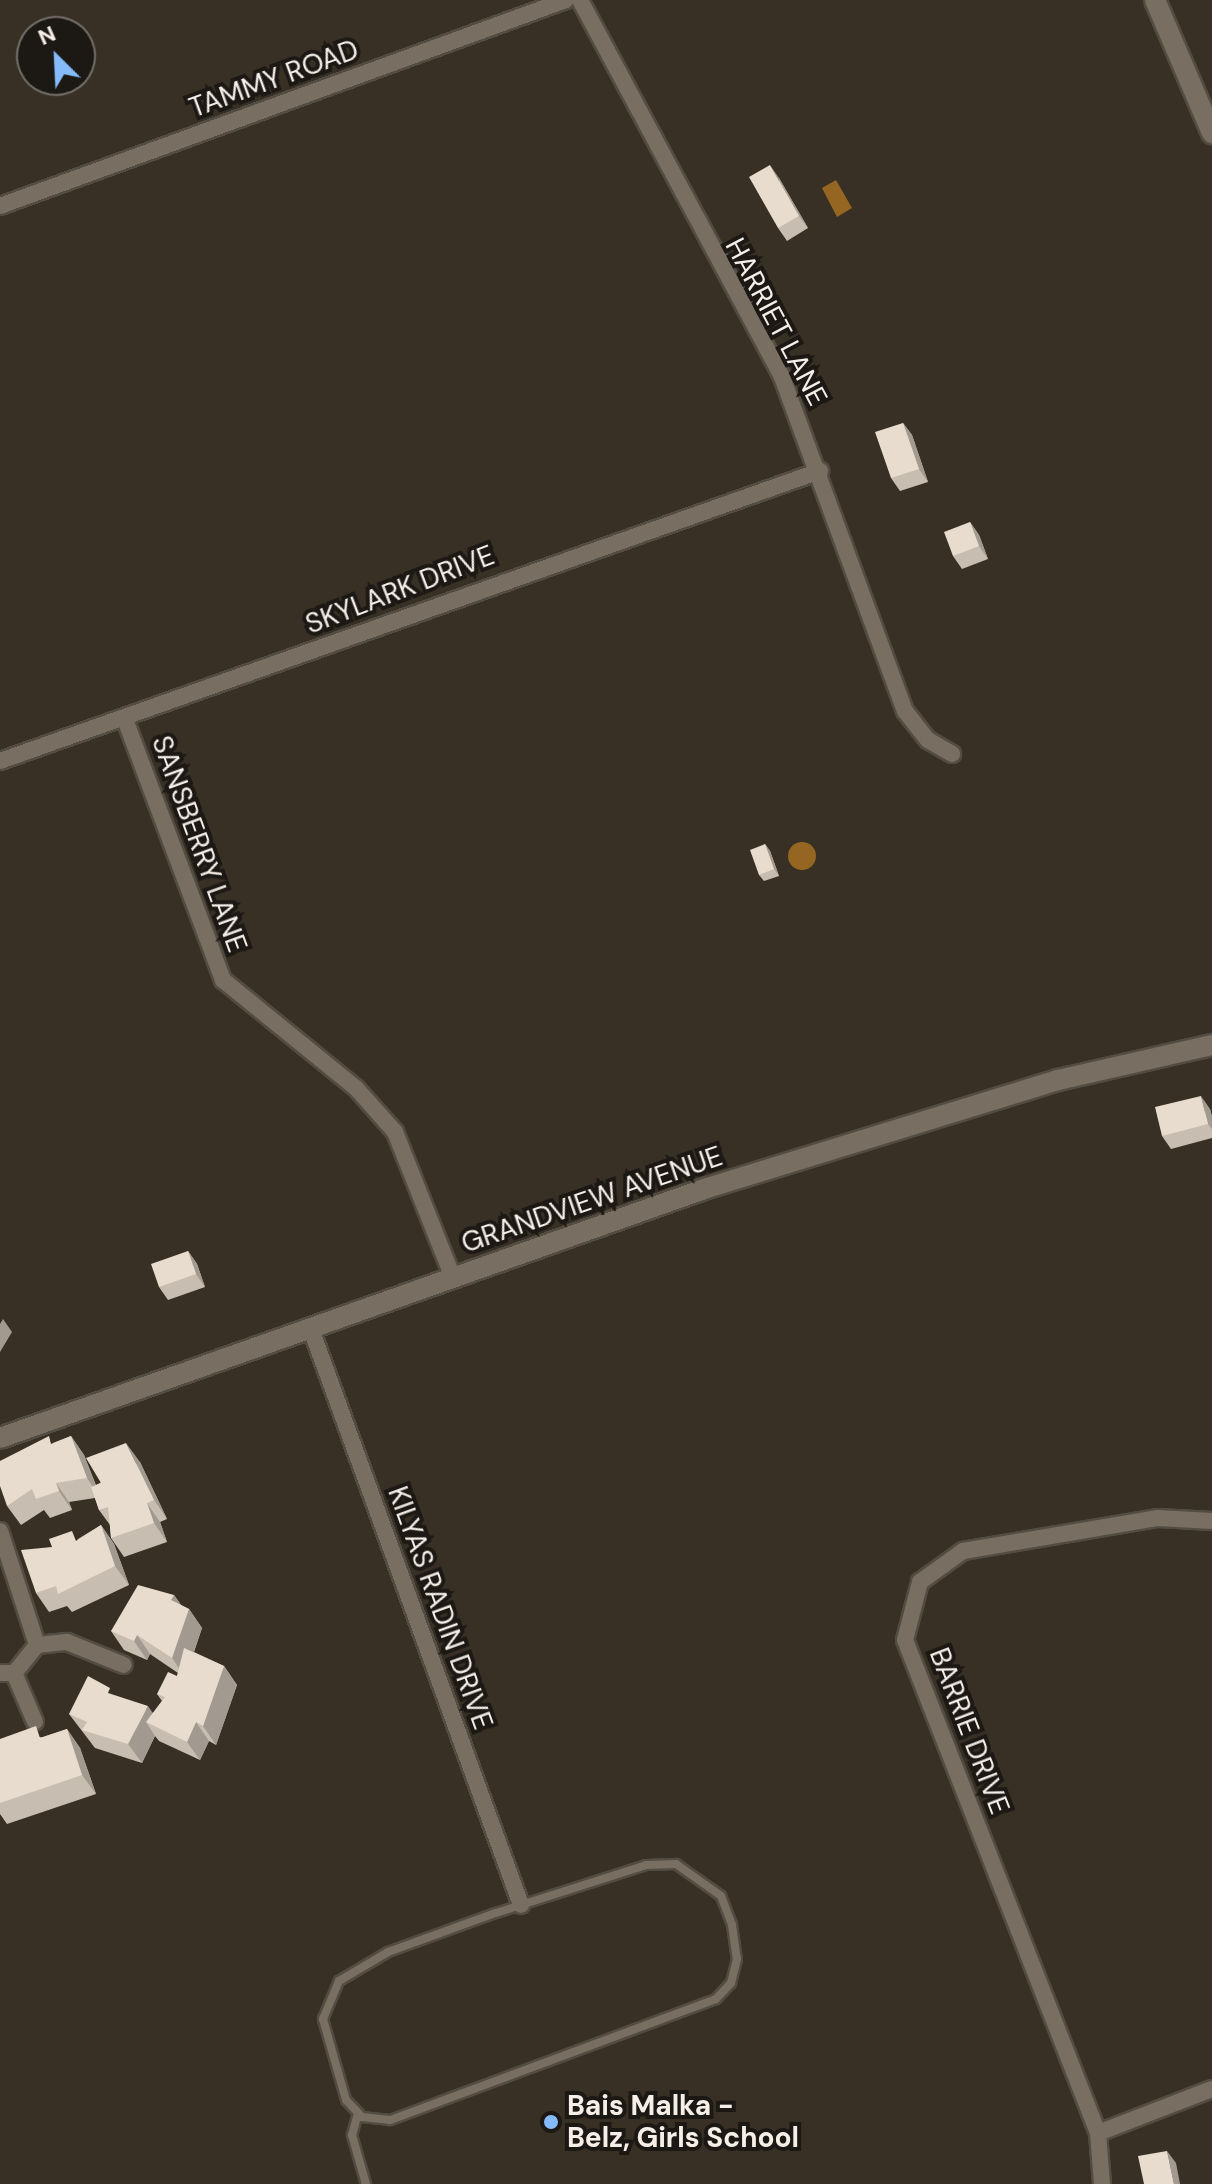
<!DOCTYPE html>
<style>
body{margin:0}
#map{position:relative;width:1212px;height:2184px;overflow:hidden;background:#383025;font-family:"DM Sans",sans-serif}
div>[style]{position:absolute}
.water>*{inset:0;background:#946622}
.round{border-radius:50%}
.roads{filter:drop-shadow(2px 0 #534c42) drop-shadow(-2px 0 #534c42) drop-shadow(0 2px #534c42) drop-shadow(0 -2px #534c42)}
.service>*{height:8px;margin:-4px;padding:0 4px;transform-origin:4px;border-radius:4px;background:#786e61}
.minor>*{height:16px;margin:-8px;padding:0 8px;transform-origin:8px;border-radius:8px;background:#786e61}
.tertiary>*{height:20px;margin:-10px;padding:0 10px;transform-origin:10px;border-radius:10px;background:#786e61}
.wall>*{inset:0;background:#c7bdb1}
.shaded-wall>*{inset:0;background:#a29a90}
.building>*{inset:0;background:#e7dcce}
.dots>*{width:22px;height:22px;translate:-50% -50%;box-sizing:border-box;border:4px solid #1c1814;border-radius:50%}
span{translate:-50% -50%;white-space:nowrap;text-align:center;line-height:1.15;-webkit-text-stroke:8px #1c1814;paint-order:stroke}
.street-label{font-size:28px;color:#f5efe8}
.poi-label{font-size:28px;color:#f5efe8;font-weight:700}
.left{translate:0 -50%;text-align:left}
.north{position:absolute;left:16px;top:16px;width:80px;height:80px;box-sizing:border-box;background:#1c1814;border:2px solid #736e69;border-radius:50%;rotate:336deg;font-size:22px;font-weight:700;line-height:32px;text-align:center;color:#f5efe8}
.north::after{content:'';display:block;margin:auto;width:28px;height:36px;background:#85bbfb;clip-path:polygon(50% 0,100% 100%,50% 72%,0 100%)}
</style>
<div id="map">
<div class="water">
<i style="clip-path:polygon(836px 180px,852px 208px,837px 217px,822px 188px)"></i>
<i class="round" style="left:788px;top:842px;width:28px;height:28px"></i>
</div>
<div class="roads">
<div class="service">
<i style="left:676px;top:1864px;width:55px;rotate:35.4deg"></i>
<i style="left:721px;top:1896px;width:31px;rotate:69deg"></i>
<i style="left:732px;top:1925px;width:34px;rotate:82deg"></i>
<i style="left:737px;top:1959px;width:25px;rotate:104deg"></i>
<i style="left:731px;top:1983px;width:22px;rotate:133deg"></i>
<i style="left:716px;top:1999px;width:348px;rotate:159.6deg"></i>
<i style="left:390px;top:2120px;width:28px;rotate:-174deg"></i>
<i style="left:362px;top:2117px;width:23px;rotate:-133deg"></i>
<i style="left:346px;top:2100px;width:84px;rotate:-105.9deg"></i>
<i style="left:323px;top:2019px;width:41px;rotate:-67.2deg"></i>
<i style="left:339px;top:1981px;width:57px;rotate:-30.6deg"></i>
<i style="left:388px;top:1952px;width:115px;rotate:-19.9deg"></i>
<i style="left:496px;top:1913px;width:157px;rotate:-17.7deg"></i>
<i style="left:646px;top:1865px;width:30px;rotate:-2deg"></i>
<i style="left:358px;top:2113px;width:23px;rotate:105deg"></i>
<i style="left:352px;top:2135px;width:51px;rotate:74.1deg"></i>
</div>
<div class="minor">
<i style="left:580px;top:0;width:428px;rotate:61.8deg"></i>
<i style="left:782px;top:377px;width:356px;rotate:69.8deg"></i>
<i style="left:905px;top:711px;width:37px;rotate:52deg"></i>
<i style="left:928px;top:740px;width:28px;rotate:30deg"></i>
<i style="left:0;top:206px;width:602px;rotate:-20deg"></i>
<i style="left:126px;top:722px;width:276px;rotate:69.4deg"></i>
<i style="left:223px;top:980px;width:171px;rotate:39.1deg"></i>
<i style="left:356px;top:1088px;width:59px;rotate:48.4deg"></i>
<i style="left:395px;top:1132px;width:157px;rotate:68.3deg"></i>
<i style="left:0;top:761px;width:870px;rotate:-19.48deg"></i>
<i style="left:311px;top:1329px;width:613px;rotate:69.97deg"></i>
<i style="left:0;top:1531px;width:120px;rotate:72deg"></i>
<i style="left:37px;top:1645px;width:36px;rotate:129deg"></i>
<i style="left:14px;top:1673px;width:14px;rotate:180deg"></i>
<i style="left:37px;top:1645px;width:30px;rotate:-6deg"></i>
<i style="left:67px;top:1642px;width:61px;rotate:22deg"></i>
<i style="left:14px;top:1673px;width:53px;rotate:66.8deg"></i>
<i style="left:1098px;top:2133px;width:122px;rotate:-21.1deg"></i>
<i style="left:1102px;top:2184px;width:51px;rotate:-94.5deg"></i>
<i style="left:1098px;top:2133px;width:529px;rotate:-111.38deg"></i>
<i style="left:905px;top:1640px;width:60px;rotate:-75.5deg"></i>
<i style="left:920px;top:1582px;width:53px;rotate:-35.8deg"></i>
<i style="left:963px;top:1551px;width:198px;rotate:-9.6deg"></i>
<i style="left:1158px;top:1518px;width:54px;rotate:3.2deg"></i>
</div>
<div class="tertiary">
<i style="left:1155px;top:0;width:145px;rotate:66.8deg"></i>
<i style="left:0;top:1438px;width:750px;rotate:-19.47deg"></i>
<i style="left:707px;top:1188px;width:367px;rotate:-17.1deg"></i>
<i style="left:1058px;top:1080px;width:158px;rotate:-12.8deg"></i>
</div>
</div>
<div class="wall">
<i style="clip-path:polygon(779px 178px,808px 228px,787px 241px,778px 228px)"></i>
<i style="clip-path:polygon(903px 423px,912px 435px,928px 482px,900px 491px,891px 478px)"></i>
<i style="clip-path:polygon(970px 522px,979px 535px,988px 559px,962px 569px,953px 556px)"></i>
<i style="clip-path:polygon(765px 844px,770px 851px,779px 876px,764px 881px,759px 875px)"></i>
<i style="clip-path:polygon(1210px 1109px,1212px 1117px,1212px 1138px,1171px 1149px,1162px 1136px)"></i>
<i style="clip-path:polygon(188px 1251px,197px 1264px,205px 1287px,168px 1300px,159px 1287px)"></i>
<i style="clip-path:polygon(71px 1436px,84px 1455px,96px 1485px,140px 1462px,167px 1519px,160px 1522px,167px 1542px,124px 1557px,111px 1538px,110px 1525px,99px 1510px,95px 1498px,69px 1502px,72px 1510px,50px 1518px,44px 1510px,21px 1525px,7px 1506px,53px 1443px)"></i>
<i style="clip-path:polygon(101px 1525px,114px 1544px,129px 1585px,72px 1612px,67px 1606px,49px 1612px,36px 1593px,78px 1539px)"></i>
<i style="clip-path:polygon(174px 1595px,181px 1605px,189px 1609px,202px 1628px,194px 1652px,224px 1666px,237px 1685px,216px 1745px,209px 1741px,200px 1760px,159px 1741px,155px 1736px,142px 1763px,95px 1748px,69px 1714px,116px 1696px,153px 1713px,162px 1701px,157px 1694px,177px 1676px,178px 1673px,150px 1654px,147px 1660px,124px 1650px,111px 1631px)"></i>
<i style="clip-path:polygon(67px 1729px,80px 1748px,96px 1794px,7px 1824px,0 1814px,0 1739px,43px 1737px)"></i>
</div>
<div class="shaded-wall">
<i style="clip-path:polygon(770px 165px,779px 178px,808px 228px,799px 216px)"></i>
<i style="clip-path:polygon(903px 423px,912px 435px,928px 482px,919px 469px)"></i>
<i style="clip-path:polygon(970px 522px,979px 535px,988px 559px,979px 546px)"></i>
<i style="clip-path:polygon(765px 844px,770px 851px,779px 876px,774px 869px)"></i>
<i style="clip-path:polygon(1201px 1096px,1210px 1109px,1212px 1117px,1212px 1129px,1208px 1124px)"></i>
<i style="clip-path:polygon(188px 1251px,197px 1264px,205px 1287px,196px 1274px)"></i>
<i style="clip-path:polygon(3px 1319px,12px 1332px,0 1352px,0 1324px)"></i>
<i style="clip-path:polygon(71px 1436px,84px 1455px,100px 1497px,87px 1478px)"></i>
<i style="clip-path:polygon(126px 1443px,140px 1462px,167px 1519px,154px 1500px)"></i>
<i style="clip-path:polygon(56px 1483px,69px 1502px,72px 1510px,59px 1491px)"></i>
<i style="clip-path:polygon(147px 1503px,160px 1522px,167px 1542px,154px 1523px)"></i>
<i style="clip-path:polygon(101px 1525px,114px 1544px,129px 1585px,115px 1566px)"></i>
<i style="clip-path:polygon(174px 1595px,187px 1613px,189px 1609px,202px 1628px,185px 1677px,172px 1658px,171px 1600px)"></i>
<i style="clip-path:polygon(137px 1635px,150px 1654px,147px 1660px,134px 1641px)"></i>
<i style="clip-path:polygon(224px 1666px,237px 1685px,216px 1745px,203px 1726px)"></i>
<i style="clip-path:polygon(148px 1706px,161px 1725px,146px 1722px,155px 1736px,142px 1763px,128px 1744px)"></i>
<i style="clip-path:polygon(196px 1722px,209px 1741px,200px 1760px,187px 1742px)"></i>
<i style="clip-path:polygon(67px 1729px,80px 1748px,96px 1794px,82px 1775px)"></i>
<i style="clip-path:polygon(1167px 2151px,1176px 2163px,1180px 2184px,1174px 2184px)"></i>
</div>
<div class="building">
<i style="clip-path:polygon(770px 165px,799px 216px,778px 228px,749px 177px)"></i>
<i style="clip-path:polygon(903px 423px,919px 469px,891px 478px,875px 432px)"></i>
<i style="clip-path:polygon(970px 522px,979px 546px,953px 556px,944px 532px)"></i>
<i style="clip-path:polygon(765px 844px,774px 869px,759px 875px,750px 850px)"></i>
<i style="clip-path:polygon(1201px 1096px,1208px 1124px,1162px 1136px,1155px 1107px)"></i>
<i style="clip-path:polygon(188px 1251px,196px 1274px,159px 1287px,151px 1264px)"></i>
<i style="clip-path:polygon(49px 1436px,51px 1444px,71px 1436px,87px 1478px,56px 1483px,59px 1491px,36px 1499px,32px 1489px,7px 1506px,0 1486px,0 1461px)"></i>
<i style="clip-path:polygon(126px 1443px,154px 1500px,147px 1503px,154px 1523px,111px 1538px,108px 1507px,99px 1510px,91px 1487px,101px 1483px,86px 1458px)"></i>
<i style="clip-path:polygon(101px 1525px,115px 1566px,58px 1594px,56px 1586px,36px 1593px,21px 1550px,52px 1547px,49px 1539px,72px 1531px,76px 1541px)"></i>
<i style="clip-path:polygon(138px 1585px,174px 1595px,171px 1600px,189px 1609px,172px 1658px,137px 1635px,134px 1641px,111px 1631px)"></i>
<i style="clip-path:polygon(184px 1648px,224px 1666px,203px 1726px,196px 1722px,187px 1742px,146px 1722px,165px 1697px,157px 1694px,168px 1672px,177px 1676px)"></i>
<i style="clip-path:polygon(88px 1676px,110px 1688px,108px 1693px,148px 1706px,128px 1744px,82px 1730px,87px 1722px,69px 1714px)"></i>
<i style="clip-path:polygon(36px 1726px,40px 1738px,67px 1729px,82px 1775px,0 1803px,0 1739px)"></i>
<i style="clip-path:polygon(1167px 2151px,1174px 2184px,1144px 2184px,1138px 2156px)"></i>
</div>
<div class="dots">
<i style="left:551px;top:2122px;background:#85bbfb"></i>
</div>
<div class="street-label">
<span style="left:274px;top:79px;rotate:-20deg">TAMMY ROAD</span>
<span style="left:776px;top:322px;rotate:62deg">HARRIET LANE</span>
<span style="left:400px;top:590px;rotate:-21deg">SKYLARK DRIVE</span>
<span style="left:199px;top:844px;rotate:70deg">SANSBERRY LANE</span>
<span style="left:592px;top:1200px;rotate:-19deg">GRANDVIEW AVENUE</span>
<span style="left:440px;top:1608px;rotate:70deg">KILYAS RADIN DRIVE</span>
<span style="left:969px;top:1731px;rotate:69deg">BARRIE DRIVE</span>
</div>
<div class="poi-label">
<span class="left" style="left:567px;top:2122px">Bais Malka -<br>Belz, Girls School</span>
</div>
<div class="north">N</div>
</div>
